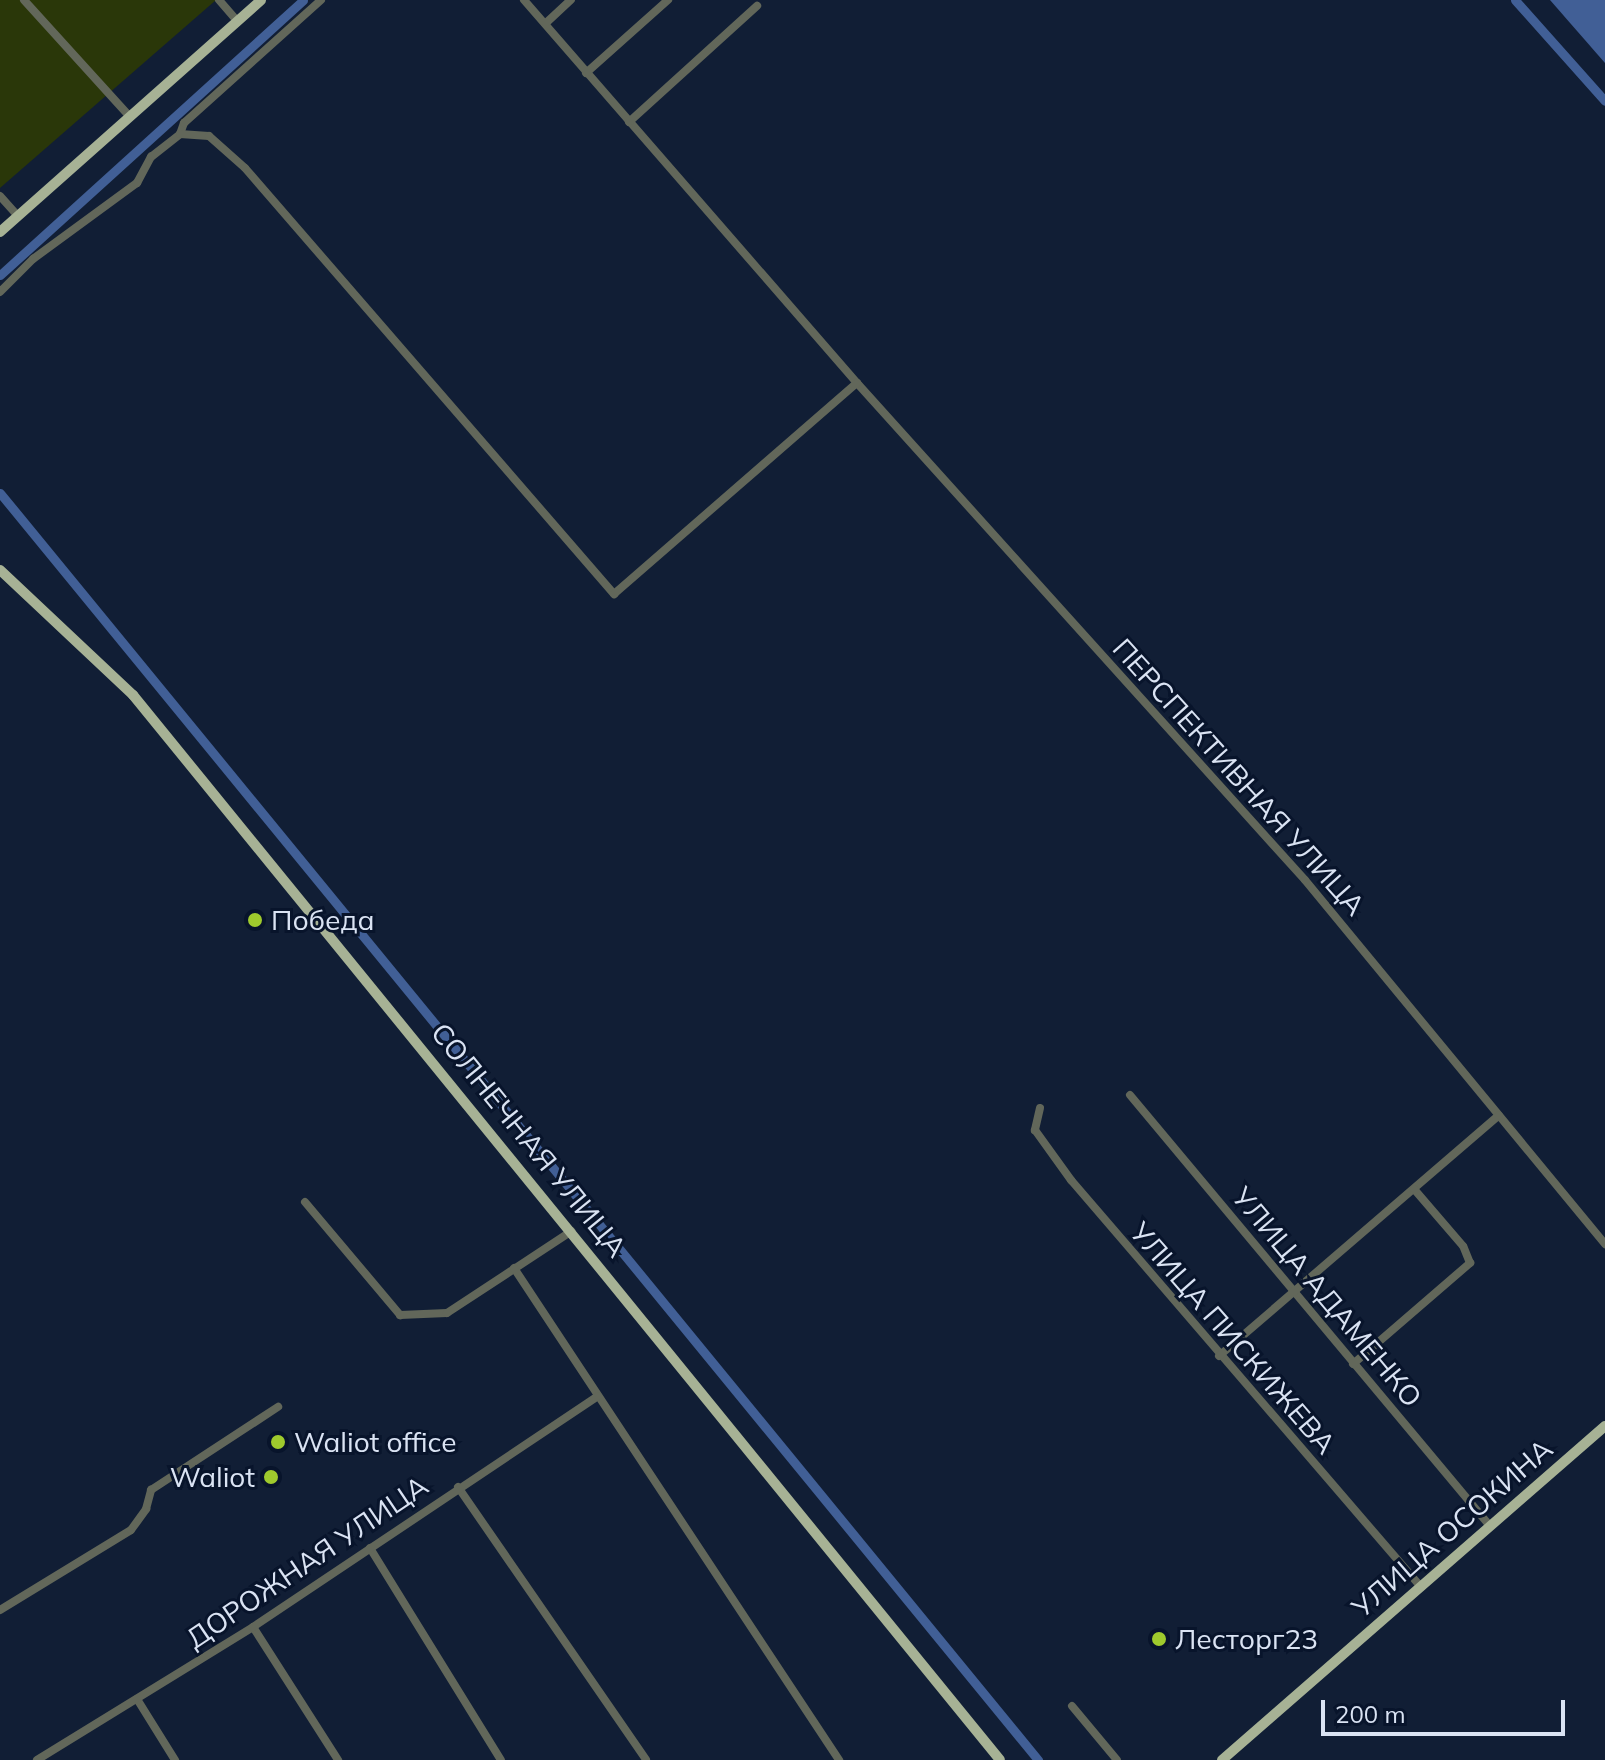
<!DOCTYPE html>
<meta charset="utf-8">
<style>
body{margin:0}
#map{position:relative;width:1605px;height:1760px;overflow:hidden;background:#111e35;font-family:Mulish,sans-serif}
div>[style]{position:absolute}
.green>*{inset:0;background:#2a3709}
.water>*{inset:0;background:#415f96}
.canal>*{height:9px;margin:-4.5px;padding:0 4.5px;transform-origin:4.5px;border-radius:4.5px;background:#415f96}
.minor>*{height:8px;margin:-4px;padding:0 4px;transform-origin:4px;border-radius:4px;background:#62675a}
.major>*{height:10px;margin:-5px;padding:0 5px;transform-origin:5px;border-radius:5px;background:#a7b295}
.dots>*{width:22px;height:22px;translate:-50% -50%;box-sizing:border-box;border:4px solid #08142b;border-radius:50%}
span{translate:-50% -50%;white-space:nowrap;text-align:center;line-height:1.15;-webkit-text-stroke:6px #08142b;paint-order:stroke}
.street-label{font-size:28px;color:#dae3f3}
.poi-label{font-size:28px;color:#dae3f3}
.left{translate:0 -50%;text-align:left}
.right{translate:-100% -50%;text-align:right}
.scale{position:absolute;left:1321px;top:1700px;width:244px;height:36px;box-sizing:border-box;border:4px solid #dae3f3;border-top:0;padding-left:10px;font-size:24px;line-height:28px;white-space:nowrap;color:#dae3f3;-webkit-text-stroke:6px #08142b;paint-order:stroke}
</style>
<div id="map">
<div class="green">
<i style="clip-path:polygon(0 0,216px 0,0 188px)"></i>
</div>
<div class="water">
<i style="clip-path:polygon(1550px 0,1605px 0,1605px 63px)"></i>
</div>
<div class="canal">
<i style="left:1515px;top:0;width:135px;rotate:48.3deg"></i>
<i style="left:0;top:275px;width:409px;rotate:-42.2deg"></i>
<i style="left:0;top:493px;width:1638px;rotate:50.67deg"></i>
</div>
<div class="minor">
<i style="left:24px;top:0;width:158px;rotate:47.8deg"></i>
<i style="left:219px;top:0;width:28px;rotate:49deg"></i>
<i style="left:524px;top:0;width:508px;rotate:48.99deg"></i>
<i style="left:857px;top:383px;width:669px;rotate:47.97deg"></i>
<i style="left:1305px;top:880px;width:472px;rotate:50.5deg"></i>
<i style="left:546px;top:23px;width:34px;rotate:-43deg"></i>
<i style="left:586px;top:73px;width:110px;rotate:-41.7deg"></i>
<i style="left:629px;top:122px;width:173px;rotate:-42.2deg"></i>
<i style="left:180px;top:134px;width:12px;rotate:-70deg"></i>
<i style="left:184px;top:123px;width:184px;rotate:-41.9deg"></i>
<i style="left:0;top:196px;width:27px;rotate:48deg"></i>
<i style="left:0;top:292px;width:47px;rotate:-45deg"></i>
<i style="left:33px;top:259px;width:129px;rotate:-36.2deg"></i>
<i style="left:137px;top:183px;width:30px;rotate:-62deg"></i>
<i style="left:151px;top:157px;width:37px;rotate:-38deg"></i>
<i style="left:180px;top:134px;width:29px;rotate:4deg"></i>
<i style="left:209px;top:136px;width:48px;rotate:41.6deg"></i>
<i style="left:245px;top:168px;width:564px;rotate:49.1deg"></i>
<i style="left:614px;top:594px;width:322px;rotate:-41deg"></i>
<i style="left:1130px;top:1095px;width:562px;rotate:50.13deg"></i>
<i style="left:1040px;top:1108px;width:23px;rotate:103deg"></i>
<i style="left:1035px;top:1130px;width:62px;rotate:54.2deg"></i>
<i style="left:1071px;top:1180px;width:537px;rotate:49.31deg"></i>
<i style="left:305px;top:1202px;width:148px;rotate:49.9deg"></i>
<i style="left:400px;top:1315px;width:47px;rotate:-2.4deg"></i>
<i style="left:447px;top:1313px;width:149px;rotate:-33.3deg"></i>
<i style="left:514px;top:1268px;width:590px;rotate:56.55deg"></i>
<i style="left:1219px;top:1356px;width:369px;rotate:-40.7deg"></i>
<i style="left:1353px;top:1364px;width:155px;rotate:-40.8deg"></i>
<i style="left:1470px;top:1263px;width:18px;rotate:-112deg"></i>
<i style="left:1463px;top:1246px;width:75px;rotate:-130.7deg"></i>
<i style="left:458px;top:1487px;width:331px;rotate:55.4deg"></i>
<i style="left:370px;top:1548px;width:249px;rotate:58.3deg"></i>
<i style="left:0;top:1610px;width:153px;rotate:-31.4deg"></i>
<i style="left:131px;top:1530px;width:26px;rotate:-54deg"></i>
<i style="left:146px;top:1509px;width:20px;rotate:-75deg"></i>
<i style="left:151px;top:1490px;width:152px;rotate:-33.2deg"></i>
<i style="left:253px;top:1627px;width:158px;rotate:57.4deg"></i>
<i style="left:137px;top:1699px;width:72px;rotate:58.1deg"></i>
<i style="left:1072px;top:1706px;width:70px;rotate:50.2deg"></i>
<i style="left:37px;top:1760px;width:254px;rotate:-31.6deg"></i>
<i style="left:253px;top:1627px;width:415px;rotate:-33.8deg"></i>
</div>
<div class="major">
<i style="left:0;top:232px;width:349px;rotate:-41.6deg"></i>
<i style="left:0;top:570px;width:183px;rotate:43.2deg"></i>
<i style="left:133px;top:695px;width:1373px;rotate:50.85deg"></i>
<i style="left:1222px;top:1760px;width:508px;rotate:-41.09deg"></i>
</div>
<div class="dots">
<i style="left:255px;top:920px;background:#9fca2d"></i>
<i style="left:278px;top:1442px;background:#9fca2d"></i>
<i style="left:271px;top:1477px;background:#9fca2d"></i>
<i style="left:1159px;top:1639px;background:#9fca2d"></i>
</div>
<div class="street-label">
<span style="left:1239px;top:777px;rotate:48deg">ПЕРСПЕКТИВНАЯ УЛИЦА</span>
<span style="left:529px;top:1140px;rotate:51deg">СОЛНЕЧНАЯ УЛИЦА</span>
<span style="left:1327px;top:1297px;rotate:50deg">УЛИЦА АДАМЕНКО</span>
<span style="left:1233px;top:1338px;rotate:49deg">УЛИЦА ПИСКИЖЕВА</span>
<span style="left:1452px;top:1528px;rotate:-41deg">УЛИЦА ОСОКИНА</span>
<span style="left:307px;top:1562px;rotate:-34deg">ДОРОЖНАЯ УЛИЦА</span>
</div>
<div class="poi-label">
<span class="left" style="left:271px;top:920px">Победа</span>
<span class="left" style="left:294px;top:1442px">Waliot office</span>
<span class="right" style="left:255px;top:1477px">Waliot</span>
<span class="left" style="left:1175px;top:1639px">Лесторг23</span>
</div>
<div class="scale">200 m</div>
</div>
